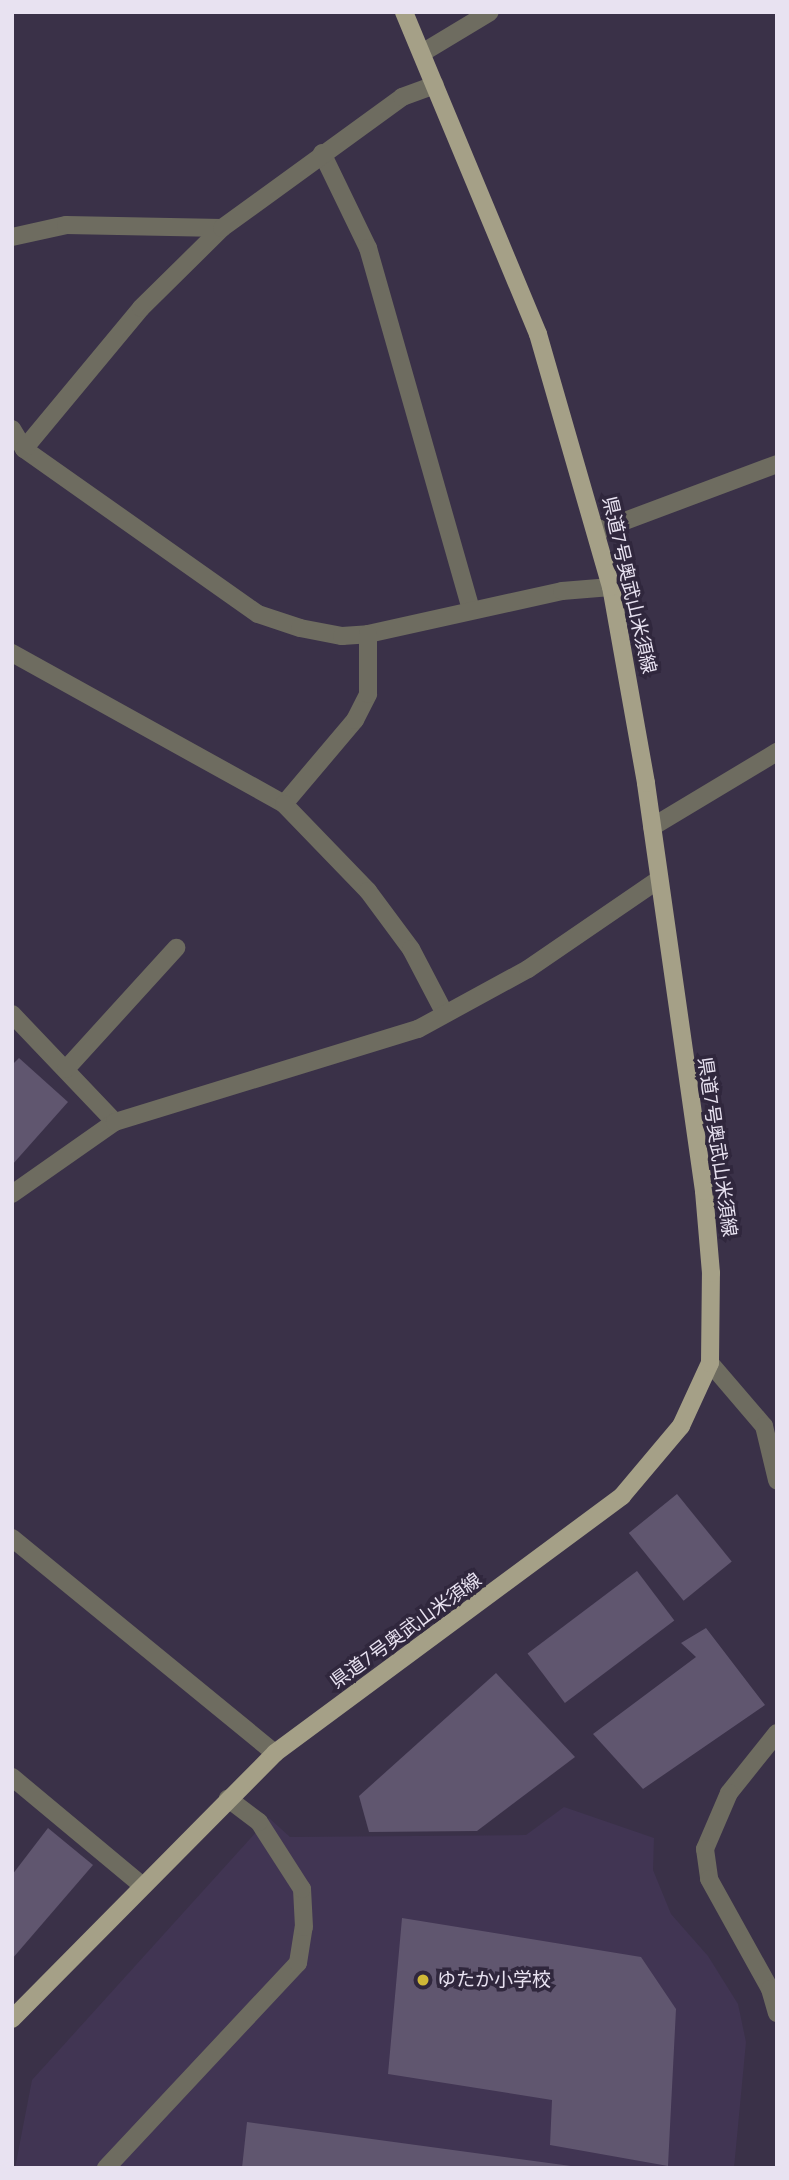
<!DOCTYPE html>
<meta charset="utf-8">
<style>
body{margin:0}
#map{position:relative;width:789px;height:2180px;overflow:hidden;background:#3a3148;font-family:"PT Sans","Noto Sans JP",sans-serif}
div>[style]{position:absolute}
.built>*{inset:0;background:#413553}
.building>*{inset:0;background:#60566f;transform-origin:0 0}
.minor>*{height:18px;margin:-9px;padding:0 9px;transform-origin:9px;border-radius:9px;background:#6e6c60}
.major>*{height:18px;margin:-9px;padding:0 9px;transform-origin:9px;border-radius:9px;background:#a5a087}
.dots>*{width:19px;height:19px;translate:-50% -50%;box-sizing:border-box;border:4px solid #30273d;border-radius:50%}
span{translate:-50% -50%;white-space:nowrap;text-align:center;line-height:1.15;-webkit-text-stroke:7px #30273d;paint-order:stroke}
.street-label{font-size:19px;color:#e8e2f1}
.poi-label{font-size:19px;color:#e8e2f1}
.left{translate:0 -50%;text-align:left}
.frame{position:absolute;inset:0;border:14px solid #e8e2f1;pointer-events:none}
</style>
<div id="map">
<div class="built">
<i style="clip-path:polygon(564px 1807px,654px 1838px,653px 1870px,671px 1914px,708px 1956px,738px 2004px,746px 2042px,734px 2168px,15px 2168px,32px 2080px,269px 1818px,290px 1837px,526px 1835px)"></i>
</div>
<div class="building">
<i style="clip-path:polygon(19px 1058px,68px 1102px,12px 1165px,12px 1065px)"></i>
<i style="left:677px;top:1494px;width:87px;height:62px;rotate:51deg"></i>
<i style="left:637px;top:1571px;width:62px;height:137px;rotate:53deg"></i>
<i style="clip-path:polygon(706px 1628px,765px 1705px,643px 1789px,593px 1734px,696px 1657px,681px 1643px)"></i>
<i style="clip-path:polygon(496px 1673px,575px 1757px,477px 1831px,369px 1832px,359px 1796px)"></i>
<i style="clip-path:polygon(48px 1828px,93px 1865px,12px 1959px,12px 1875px)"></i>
<i style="clip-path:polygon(402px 1918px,641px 1957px,676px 2009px,668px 2166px,550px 2145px,552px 2100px,388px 2074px)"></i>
<i style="clip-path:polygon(247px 2122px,571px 2166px,571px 2168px,242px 2168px)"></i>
</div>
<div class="minor">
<i style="left:422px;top:53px;width:79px;rotate:-31.1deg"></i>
<i style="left:322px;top:153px;width:106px;rotate:64.2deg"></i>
<i style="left:368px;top:248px;width:375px;rotate:74.1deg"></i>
<i style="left:12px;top:237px;width:55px;rotate:-12.5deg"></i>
<i style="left:66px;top:225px;width:156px;rotate:1.1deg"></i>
<i style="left:12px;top:429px;width:23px;rotate:59deg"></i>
<i style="left:24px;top:449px;width:286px;rotate:35.2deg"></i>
<i style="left:258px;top:614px;width:44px;rotate:18.4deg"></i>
<i style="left:300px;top:628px;width:43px;rotate:10.8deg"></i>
<i style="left:342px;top:636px;width:26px;rotate:-4deg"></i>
<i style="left:368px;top:634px;width:199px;rotate:-12.5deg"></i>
<i style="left:562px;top:591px;width:49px;rotate:-4.7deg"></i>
<i style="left:24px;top:449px;width:183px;rotate:-50.3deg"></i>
<i style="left:141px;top:308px;width:114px;rotate:-44.6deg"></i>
<i style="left:222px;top:228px;width:223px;rotate:-36deg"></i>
<i style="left:402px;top:97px;width:35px;rotate:-20deg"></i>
<i style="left:598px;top:531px;width:191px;rotate:-20.5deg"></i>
<i style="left:12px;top:653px;width:311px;rotate:29deg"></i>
<i style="left:284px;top:804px;width:110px;rotate:-49.8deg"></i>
<i style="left:355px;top:720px;width:29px;rotate:-63deg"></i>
<i style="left:368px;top:694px;width:60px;rotate:-90deg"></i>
<i style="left:284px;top:804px;width:121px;rotate:46deg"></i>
<i style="left:368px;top:891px;width:72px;rotate:53.4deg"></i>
<i style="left:411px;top:949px;width:73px;rotate:62.4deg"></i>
<i style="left:652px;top:827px;width:146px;rotate:-31deg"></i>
<i style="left:12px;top:1014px;width:149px;rotate:46.4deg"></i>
<i style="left:66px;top:1069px;width:164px;rotate:-47.7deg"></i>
<i style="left:12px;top:1194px;width:126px;rotate:-35deg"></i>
<i style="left:115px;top:1122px;width:317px;rotate:-17.1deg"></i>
<i style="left:418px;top:1029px;width:125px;rotate:-28.6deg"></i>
<i style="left:528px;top:969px;width:158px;rotate:-34.4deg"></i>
<i style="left:710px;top:1363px;width:83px;rotate:49.4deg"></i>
<i style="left:764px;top:1426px;width:56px;rotate:76.5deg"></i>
<i style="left:12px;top:1538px;width:340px;rotate:39.3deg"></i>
<i style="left:777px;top:1733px;width:77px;rotate:128.7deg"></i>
<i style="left:729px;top:1793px;width:61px;rotate:113.2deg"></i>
<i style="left:705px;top:1849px;width:30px;rotate:82deg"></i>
<i style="left:709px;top:1879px;width:126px;rotate:61deg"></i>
<i style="left:770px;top:1989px;width:25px;rotate:74deg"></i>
<i style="left:12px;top:1777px;width:170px;rotate:39.8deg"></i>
<i style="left:106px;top:2168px;width:281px;rotate:-46.9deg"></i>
<i style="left:298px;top:1963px;width:36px;rotate:-81deg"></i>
<i style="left:304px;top:1927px;width:38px;rotate:-93deg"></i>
<i style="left:302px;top:1889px;width:80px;rotate:-122.7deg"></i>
<i style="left:259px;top:1822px;width:39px;rotate:-143deg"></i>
</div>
<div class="major">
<i style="left:12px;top:2019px;width:374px;rotate:-45.3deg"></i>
<i style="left:275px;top:1753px;width:432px;rotate:-36.5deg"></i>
<i style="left:622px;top:1496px;width:92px;rotate:-49.9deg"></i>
<i style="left:681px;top:1426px;width:69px;rotate:-65.3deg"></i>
<i style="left:710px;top:1363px;width:90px;rotate:-89.4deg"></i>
<i style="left:711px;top:1273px;width:82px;rotate:-94.9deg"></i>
<i style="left:704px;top:1191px;width:412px;rotate:-98.1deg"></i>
<i style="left:646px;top:783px;width:199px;rotate:-100.1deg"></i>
<i style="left:611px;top:587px;width:263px;rotate:-106.1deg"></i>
<i style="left:538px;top:334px;width:349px;rotate:-112.6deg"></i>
</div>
<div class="dots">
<i style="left:423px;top:1980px;background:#d0b837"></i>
</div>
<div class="street-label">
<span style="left:629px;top:585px;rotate:77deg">県道7号奥武山米須線</span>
<span style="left:717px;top:1147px;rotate:82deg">県道7号奥武山米須線</span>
<span style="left:406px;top:1631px;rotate:-36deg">県道7号奥武山米須線</span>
</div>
<div class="poi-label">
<span class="left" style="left:437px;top:1980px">ゆたか小学校</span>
</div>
<div class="frame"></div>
</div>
